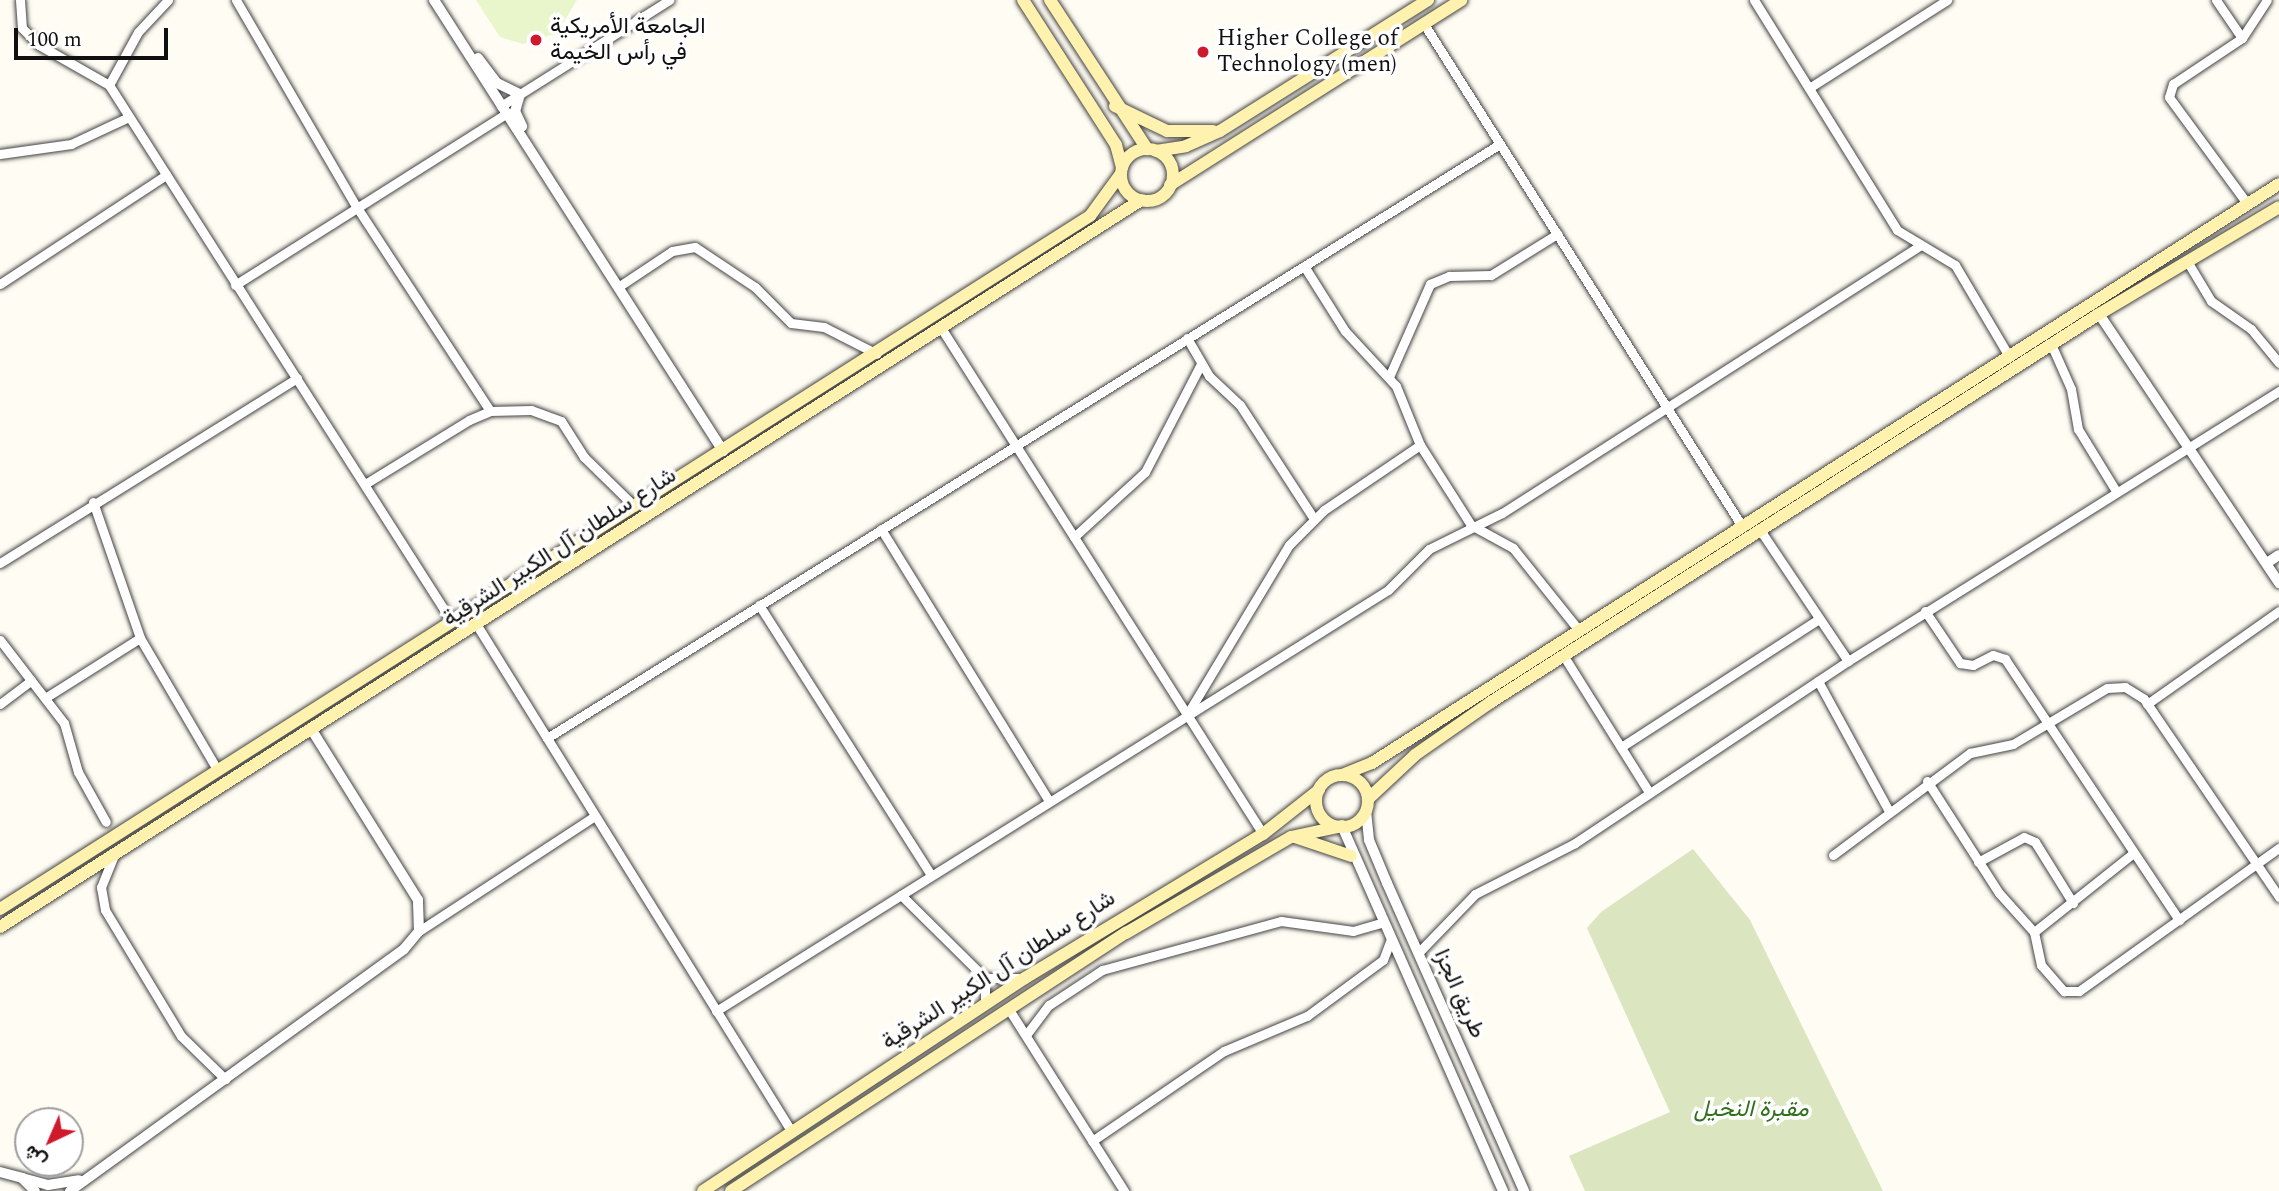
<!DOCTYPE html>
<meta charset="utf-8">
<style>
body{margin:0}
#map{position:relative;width:2279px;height:1191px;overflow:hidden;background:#fffcf3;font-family:Spectral,Vazirmatn,serif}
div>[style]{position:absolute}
.cemetery>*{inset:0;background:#dbe5c0}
.pitch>*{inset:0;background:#e9f5cb}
.roads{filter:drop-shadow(0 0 2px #434343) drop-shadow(0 0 2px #434343)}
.minor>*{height:9px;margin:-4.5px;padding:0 4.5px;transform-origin:4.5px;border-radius:4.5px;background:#fff}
.tertiary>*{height:10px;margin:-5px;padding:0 5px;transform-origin:5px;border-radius:5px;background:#fff}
.secondary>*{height:12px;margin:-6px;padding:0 6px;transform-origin:6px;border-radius:6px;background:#fff1ae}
.secondary>.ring{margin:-6px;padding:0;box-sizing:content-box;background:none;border:12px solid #fff1ae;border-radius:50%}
.dots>*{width:19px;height:19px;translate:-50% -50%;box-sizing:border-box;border:4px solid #fff;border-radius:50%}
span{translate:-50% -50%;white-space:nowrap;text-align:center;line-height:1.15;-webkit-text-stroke:7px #fff;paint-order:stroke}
.poi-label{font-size:23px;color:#101010}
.left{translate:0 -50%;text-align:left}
.street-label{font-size:23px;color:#101010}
.park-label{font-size:23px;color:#307019;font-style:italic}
.north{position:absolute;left:14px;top:1107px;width:70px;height:70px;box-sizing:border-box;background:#fff;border:2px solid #9f9f9f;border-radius:50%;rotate:224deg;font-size:19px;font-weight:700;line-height:28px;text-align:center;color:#101010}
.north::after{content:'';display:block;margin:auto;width:24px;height:32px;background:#cf192d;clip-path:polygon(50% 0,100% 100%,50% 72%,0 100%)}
.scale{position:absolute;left:14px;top:28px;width:154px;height:32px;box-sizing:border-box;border:4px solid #101010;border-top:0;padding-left:9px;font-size:21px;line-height:24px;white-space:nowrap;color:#101010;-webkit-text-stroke:5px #fff;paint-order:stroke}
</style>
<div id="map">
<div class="cemetery">
<i style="clip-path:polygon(1693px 849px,1750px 920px,1883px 1191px,1585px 1191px,1569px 1156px,1670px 1112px,1587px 928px,1601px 912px)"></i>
</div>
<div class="pitch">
<i style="clip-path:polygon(476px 0,577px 0,557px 33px,523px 44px,500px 37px)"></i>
</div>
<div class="roads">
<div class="minor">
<i style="left:20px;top:0;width:28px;rotate:86deg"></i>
<i style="left:22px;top:28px;width:24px;rotate:45deg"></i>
<i style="left:39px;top:45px;width:81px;rotate:29.7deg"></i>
<i style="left:109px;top:85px;width:637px;rotate:57.43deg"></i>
<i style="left:236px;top:0;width:238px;rotate:59.8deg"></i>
<i style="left:356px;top:206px;width:245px;rotate:56.8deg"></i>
<i style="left:1754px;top:0;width:271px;rotate:58.1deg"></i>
<i style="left:1897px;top:230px;width:68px;rotate:31.1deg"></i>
<i style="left:1955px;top:265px;width:102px;rotate:59.4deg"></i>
<i style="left:2216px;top:0;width:46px;rotate:55.6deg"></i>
<i style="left:1424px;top:24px;width:591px;rotate:57.66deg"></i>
<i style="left:109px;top:85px;width:60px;rotate:-61.3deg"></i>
<i style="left:138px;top:32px;width:44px;rotate:-46.8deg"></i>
<i style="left:1809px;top:88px;width:164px;rotate:-32.5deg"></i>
<i style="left:501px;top:106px;width:199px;rotate:-32.2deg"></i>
<i style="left:0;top:154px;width:72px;rotate:-8deg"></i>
<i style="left:71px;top:144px;width:64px;rotate:-25deg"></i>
<i style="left:2246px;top:202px;width:130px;rotate:-126.3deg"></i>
<i style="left:2169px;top:97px;width:14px;rotate:-73deg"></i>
<i style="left:2173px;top:84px;width:83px;rotate:-33.7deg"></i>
<i style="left:2242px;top:38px;width:45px;rotate:-56.7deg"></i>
<i style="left:2187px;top:261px;width:47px;rotate:59deg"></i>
<i style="left:2211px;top:301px;width:49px;rotate:35deg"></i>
<i style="left:2251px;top:329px;width:44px;rotate:50.5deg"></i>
<i style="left:1304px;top:266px;width:77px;rotate:57.8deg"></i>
<i style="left:1345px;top:331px;width:75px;rotate:47.2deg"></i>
<i style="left:1396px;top:386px;width:64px;rotate:67.9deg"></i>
<i style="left:1420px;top:445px;width:95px;rotate:57.5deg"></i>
<i style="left:1471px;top:525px;width:48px;rotate:28.7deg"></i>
<i style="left:1513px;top:548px;width:102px;rotate:51.3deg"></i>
<i style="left:0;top:284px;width:199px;rotate:-33.3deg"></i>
<i style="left:235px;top:285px;width:320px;rotate:-32.3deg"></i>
<i style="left:618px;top:287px;width:65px;rotate:-33.7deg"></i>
<i style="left:672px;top:251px;width:23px;rotate:-10deg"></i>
<i style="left:695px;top:247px;width:72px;rotate:33.7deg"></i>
<i style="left:755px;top:287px;width:51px;rotate:45deg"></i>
<i style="left:791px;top:323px;width:33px;rotate:7deg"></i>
<i style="left:824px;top:327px;width:59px;rotate:27deg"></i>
<i style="left:943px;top:331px;width:596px;rotate:57.54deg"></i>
<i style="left:1187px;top:338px;width:44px;rotate:59.9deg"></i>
<i style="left:1209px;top:376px;width:42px;rotate:43.1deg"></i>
<i style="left:1240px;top:405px;width:136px;rotate:57deg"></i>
<i style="left:2051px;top:344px;width:49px;rotate:66deg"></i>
<i style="left:2071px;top:389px;width:41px;rotate:80.1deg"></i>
<i style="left:2078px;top:429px;width:73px;rotate:58.5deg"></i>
<i style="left:1389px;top:377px;width:102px;rotate:-66.2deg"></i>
<i style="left:1430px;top:284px;width:21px;rotate:-23deg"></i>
<i style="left:1449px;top:276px;width:42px;rotate:-1.4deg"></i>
<i style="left:1491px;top:275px;width:78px;rotate:-31.8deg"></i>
<i style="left:365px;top:484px;width:122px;rotate:-31.6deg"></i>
<i style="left:469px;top:420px;width:23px;rotate:-23deg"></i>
<i style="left:490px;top:411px;width:41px;rotate:-1.4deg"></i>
<i style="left:531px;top:410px;width:32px;rotate:20deg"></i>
<i style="left:561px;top:421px;width:43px;rotate:57.4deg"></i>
<i style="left:584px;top:457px;width:71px;rotate:44.4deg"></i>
<i style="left:93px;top:502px;width:144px;rotate:70.9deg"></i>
<i style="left:140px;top:638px;width:154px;rotate:59.6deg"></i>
<i style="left:881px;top:529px;width:320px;rotate:58.3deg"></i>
<i style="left:1760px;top:530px;width:158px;rotate:56.1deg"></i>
<i style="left:1074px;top:537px;width:96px;rotate:-42.5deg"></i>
<i style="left:1145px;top:472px;width:122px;rotate:-62.6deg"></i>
<i style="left:0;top:563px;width:350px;rotate:-31.9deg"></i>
<i style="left:759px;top:605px;width:320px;rotate:57.5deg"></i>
<i style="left:1925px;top:611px;width:63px;rotate:56.1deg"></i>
<i style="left:1960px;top:663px;width:13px;rotate:9deg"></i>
<i style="left:1973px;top:665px;width:22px;rotate:-27deg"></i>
<i style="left:1993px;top:655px;width:13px;rotate:18deg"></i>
<i style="left:2005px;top:659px;width:314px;rotate:56.3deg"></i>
<i style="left:478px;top:627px;width:591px;rotate:58.14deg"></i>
<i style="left:0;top:640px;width:105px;rotate:52.4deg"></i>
<i style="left:64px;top:723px;width:51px;rotate:74.1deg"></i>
<i style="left:78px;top:772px;width:57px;rotate:60.8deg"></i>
<i style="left:1563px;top:655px;width:162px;rotate:57.9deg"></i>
<i style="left:1818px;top:681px;width:148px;rotate:61.4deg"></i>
<i style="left:45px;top:698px;width:112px;rotate:-32.3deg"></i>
<i style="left:0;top:704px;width:39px;rotate:-37deg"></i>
<i style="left:2147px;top:704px;width:161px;rotate:-35.2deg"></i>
<i style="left:1188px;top:713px;width:196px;rotate:-59deg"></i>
<i style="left:1289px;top:545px;width:49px;rotate:-45deg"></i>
<i style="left:1324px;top:510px;width:116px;rotate:-34.1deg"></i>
<i style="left:547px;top:738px;width:1123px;rotate:-31.94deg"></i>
<i style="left:1621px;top:747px;width:236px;rotate:-32.9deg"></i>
<i style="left:1927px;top:781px;width:133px;rotate:57.3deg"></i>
<i style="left:1999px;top:893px;width:52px;rotate:48.1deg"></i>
<i style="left:2034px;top:932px;width:34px;rotate:78deg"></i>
<i style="left:2041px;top:965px;width:35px;rotate:49deg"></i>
<i style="left:2064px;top:991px;width:15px"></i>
<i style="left:2079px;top:991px;width:246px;rotate:-35.6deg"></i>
<i style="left:114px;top:855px;width:35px;rotate:112deg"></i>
<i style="left:101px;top:887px;width:23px;rotate:80deg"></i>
<i style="left:105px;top:910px;width:147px;rotate:58.9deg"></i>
<i style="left:181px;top:1036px;width:62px;rotate:44.3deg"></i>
<i style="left:1833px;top:855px;width:171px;rotate:-36.7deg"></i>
<i style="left:1970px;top:753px;width:44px;rotate:-11.8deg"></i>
<i style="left:2013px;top:744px;width:109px;rotate:-30.8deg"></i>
<i style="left:2107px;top:688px;width:18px;rotate:-3deg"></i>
<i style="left:2125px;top:687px;width:22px;rotate:32deg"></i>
<i style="left:2144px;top:699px;width:240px;rotate:55.7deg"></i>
<i style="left:1978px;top:862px;width:52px;rotate:-28.5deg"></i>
<i style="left:2024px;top:837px;width:12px;rotate:24deg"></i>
<i style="left:2035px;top:842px;width:72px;rotate:58.1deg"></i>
<i style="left:901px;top:895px;width:118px;rotate:44.7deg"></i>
<i style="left:985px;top:978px;width:38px"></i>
<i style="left:419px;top:931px;width:210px;rotate:-33.2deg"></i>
<i style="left:2034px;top:932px;width:125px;rotate:-38.5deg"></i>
<i style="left:1418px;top:953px;width:82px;rotate:-46deg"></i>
<i style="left:1475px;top:894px;width:112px;rotate:-27deg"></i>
<i style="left:1575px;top:843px;width:328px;rotate:-33.7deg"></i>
<i style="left:1848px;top:661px;width:509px;rotate:-32.07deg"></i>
<i style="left:985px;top:1004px;width:26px;rotate:-90deg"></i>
<i style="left:1008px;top:1008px;width:217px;rotate:57.6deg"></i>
<i style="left:716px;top:1011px;width:793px;rotate:-32.07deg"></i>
<i style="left:1388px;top:590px;width:58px;rotate:-45deg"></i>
<i style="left:1429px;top:549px;width:81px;rotate:-26.3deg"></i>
<i style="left:1502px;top:513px;width:497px;rotate:-32.6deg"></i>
<i style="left:1026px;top:1035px;width:38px;rotate:-53deg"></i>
<i style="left:1049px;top:1005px;width:64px;rotate:-33.4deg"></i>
<i style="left:1102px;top:970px;width:186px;rotate:-15.3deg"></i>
<i style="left:1281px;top:921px;width:73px;rotate:7.9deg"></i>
<i style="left:1353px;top:931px;width:32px;rotate:-16deg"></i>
<i style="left:1092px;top:1141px;width:160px;rotate:-34.3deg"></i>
<i style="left:1224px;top:1051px;width:90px;rotate:-22.9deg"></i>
<i style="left:1307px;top:1016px;width:94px;rotate:-36.4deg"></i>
<i style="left:1383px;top:960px;width:22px;rotate:-69deg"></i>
</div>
<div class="tertiary">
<i style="left:434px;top:0;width:536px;rotate:57.35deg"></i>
<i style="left:478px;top:58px;width:31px;rotate:53deg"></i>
<i style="left:497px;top:83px;width:25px;rotate:26deg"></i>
<i style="left:520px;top:94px;width:18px;rotate:106deg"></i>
<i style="left:515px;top:111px;width:17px;rotate:65deg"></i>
<i style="left:2099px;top:314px;width:324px;rotate:56.2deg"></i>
<i style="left:2267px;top:563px;width:14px;rotate:-34deg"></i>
<i style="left:1366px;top:811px;width:29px;rotate:84deg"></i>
<i style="left:1369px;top:840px;width:47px;rotate:67.3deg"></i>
<i style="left:1387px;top:883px;width:337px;rotate:66deg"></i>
<i style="left:1342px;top:826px;width:399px;rotate:66.2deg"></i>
<i style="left:0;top:1172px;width:23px;rotate:15deg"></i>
<i style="left:22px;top:1178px;width:18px;rotate:45deg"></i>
<i style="left:22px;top:1178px;width:27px;rotate:15deg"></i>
<i style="left:48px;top:1185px;width:31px;rotate:-9deg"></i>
<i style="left:70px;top:1191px;width:412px;rotate:-35.9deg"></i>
<i style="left:404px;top:949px;width:23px;rotate:-50deg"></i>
<i style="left:419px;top:931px;width:31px;rotate:-92deg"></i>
<i style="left:418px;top:900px;width:202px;rotate:-122deg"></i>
</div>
<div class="secondary">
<i style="left:1023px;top:0;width:172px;rotate:57.3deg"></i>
<i style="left:1116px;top:145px;width:23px;rotate:75deg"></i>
<i style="left:1050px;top:0;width:178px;rotate:56.9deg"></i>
<i style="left:1115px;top:106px;width:58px;rotate:25.7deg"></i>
<i style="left:1167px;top:131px;width:46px"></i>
<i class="ring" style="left:1121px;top:149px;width:40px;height:40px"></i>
<i style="left:1156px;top:151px;width:30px;rotate:-9deg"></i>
<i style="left:1186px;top:146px;width:37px;rotate:-24deg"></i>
<i style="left:1220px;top:131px;width:246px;rotate:-32.2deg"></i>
<i style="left:1170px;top:185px;width:345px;rotate:-32.4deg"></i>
<i style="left:1342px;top:775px;width:32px;rotate:-22deg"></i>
<i style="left:1372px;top:763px;width:1076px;rotate:-32.55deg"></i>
<i class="ring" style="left:1316px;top:775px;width:40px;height:40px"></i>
<i style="left:1368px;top:799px;width:64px;rotate:-43.1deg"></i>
<i style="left:1415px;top:755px;width:93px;rotate:-34.9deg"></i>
<i style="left:1491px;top:702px;width:721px;rotate:-32.54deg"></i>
<i style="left:2099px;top:314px;width:209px;rotate:-30.7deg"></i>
<i style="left:1295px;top:837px;width:59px;rotate:18.7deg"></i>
<i style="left:0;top:909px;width:1292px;rotate:-32.45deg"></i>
<i style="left:1090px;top:216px;width:51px;rotate:-53.8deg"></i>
<i style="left:0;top:927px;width:1353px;rotate:-32.5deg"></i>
<i style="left:703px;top:1191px;width:386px;rotate:-33.5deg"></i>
<i style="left:1025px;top:978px;width:278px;rotate:-31.2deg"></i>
<i style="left:1263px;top:834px;width:71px;rotate:-38.2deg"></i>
<i style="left:731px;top:1191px;width:472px;rotate:-33.2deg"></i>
<i style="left:1126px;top:933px;width:191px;rotate:-30.2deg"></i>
<i style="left:1291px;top:837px;width:52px;rotate:-12.2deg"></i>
</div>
</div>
<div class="dots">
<i style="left:536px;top:40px;background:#cf192d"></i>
<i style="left:1203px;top:52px;background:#cf192d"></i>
</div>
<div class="poi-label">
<span class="left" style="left:550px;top:40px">الجامعة الأمريكية<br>في رأس الخيمة</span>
<span class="left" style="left:1217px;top:52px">Higher College of<br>Technology (men)</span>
</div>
<div class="street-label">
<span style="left:560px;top:548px;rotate:-33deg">شارع سلطان آل الكبير الشرقية</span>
<span style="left:999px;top:971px;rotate:-33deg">شارع سلطان آل الكبير الشرقية</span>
<span style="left:1459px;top:994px;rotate:66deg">طريق الجزا</span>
</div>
<div class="park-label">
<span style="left:1751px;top:1110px">مقبرة النخيل</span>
</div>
<div class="north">ش</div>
<div class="scale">100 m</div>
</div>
